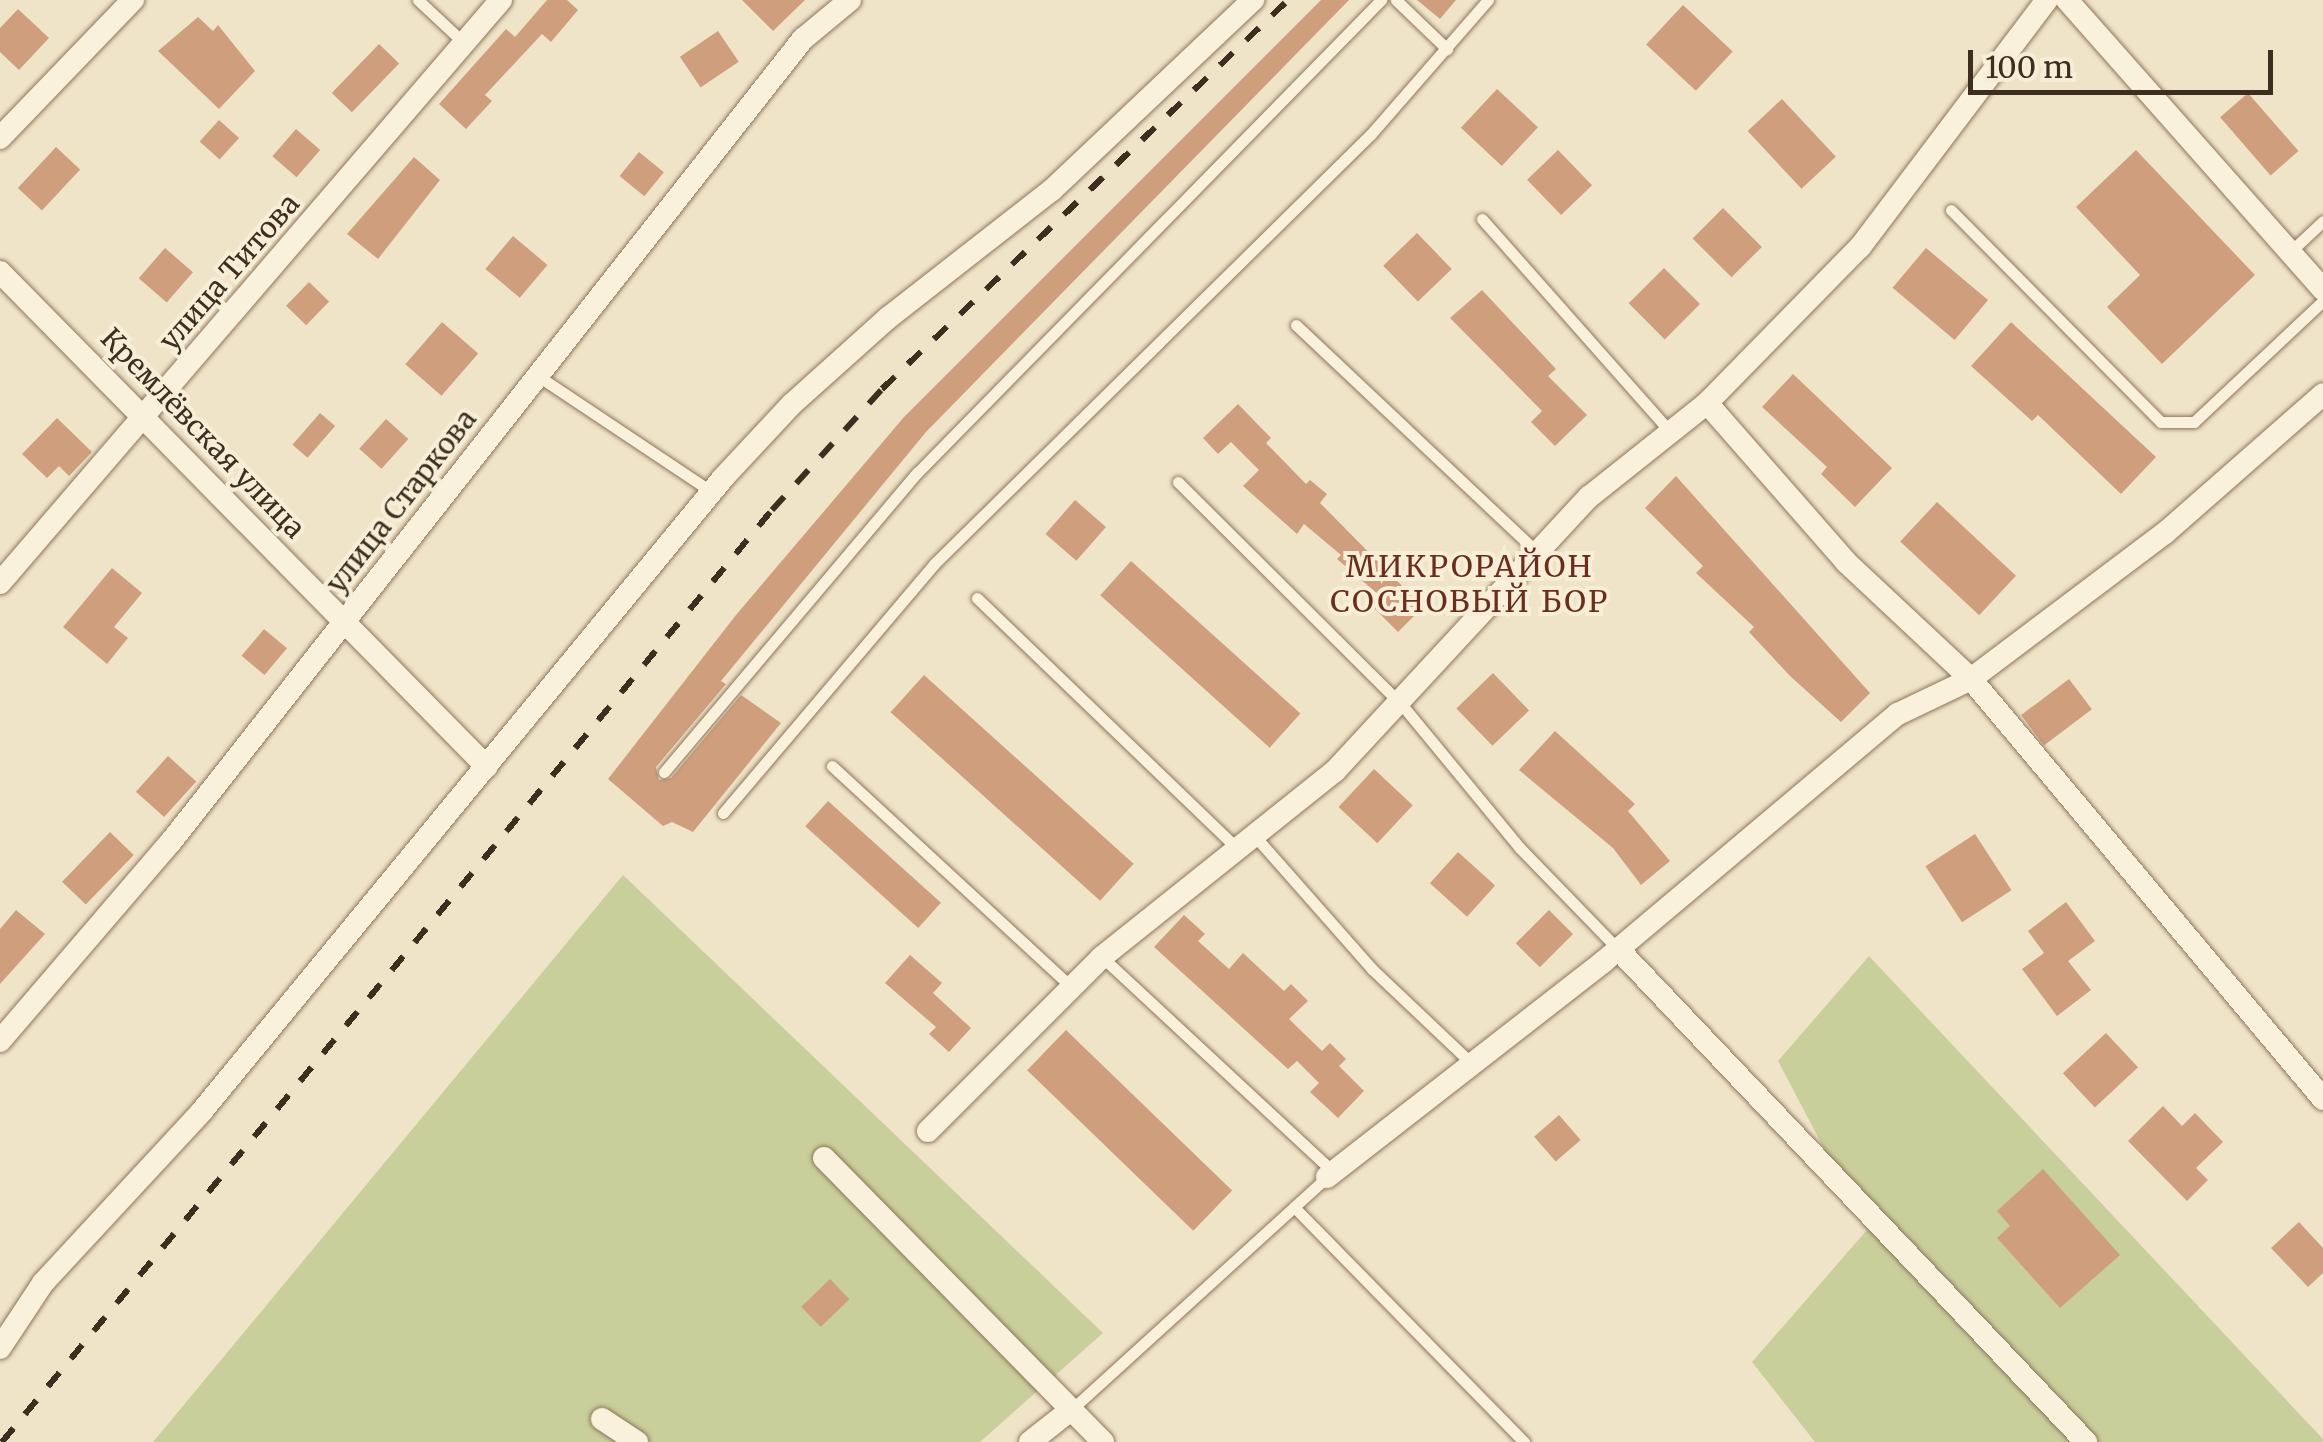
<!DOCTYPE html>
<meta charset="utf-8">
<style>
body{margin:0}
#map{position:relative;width:2323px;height:1442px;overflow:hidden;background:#f0e4c8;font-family:Merriweather,serif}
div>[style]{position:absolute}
.green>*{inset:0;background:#c9cf9b}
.building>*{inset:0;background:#cf9f7d;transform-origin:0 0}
.roads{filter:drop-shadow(0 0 2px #8d765c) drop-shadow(0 0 2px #8d765c)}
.service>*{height:11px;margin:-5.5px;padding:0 5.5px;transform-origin:5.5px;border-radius:5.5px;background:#faf1dc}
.minor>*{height:22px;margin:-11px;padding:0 11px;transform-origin:11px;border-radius:11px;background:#faf1dc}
.rail>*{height:6px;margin-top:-3px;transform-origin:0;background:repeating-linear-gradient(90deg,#3d2e20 0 18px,transparent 0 36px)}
span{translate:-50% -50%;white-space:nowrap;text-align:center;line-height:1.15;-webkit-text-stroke:8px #f7eed8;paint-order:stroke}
.street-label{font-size:28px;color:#3d2e20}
.neighbourhood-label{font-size:30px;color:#6b2e1e;letter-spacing:2.5px}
.scale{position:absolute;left:1968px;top:50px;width:305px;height:45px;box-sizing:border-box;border:5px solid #3d2e20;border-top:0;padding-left:12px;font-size:30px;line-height:35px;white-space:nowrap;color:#3d2e20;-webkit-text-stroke:8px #f7eed8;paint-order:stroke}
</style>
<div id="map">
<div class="green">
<i style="clip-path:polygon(623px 875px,1103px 1333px,980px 1442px,153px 1442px)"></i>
<i style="clip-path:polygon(1869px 956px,2323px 1439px,2323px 1442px,1815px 1442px,1752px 1362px,1867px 1230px,1778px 1061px)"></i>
</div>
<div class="building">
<i style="clip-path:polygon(547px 0,567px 0,578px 10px,551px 42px,542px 34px,485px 95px,492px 101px,466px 129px,439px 104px,506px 29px,515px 37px)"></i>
<i style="clip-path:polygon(742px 0,805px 0,773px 31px)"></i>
<i style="clip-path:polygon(1321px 0,1349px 0,926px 432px,721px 681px,726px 684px,656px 767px,659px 780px,671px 778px,741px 695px,781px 723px,693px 832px,672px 822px,663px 826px,608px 779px,736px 615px,904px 417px)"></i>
<i style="clip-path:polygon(1417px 0,1456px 0,1440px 19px)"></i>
<i style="left:1683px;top:5px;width:68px;height:54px;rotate:43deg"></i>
<i style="clip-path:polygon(18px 9px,49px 38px,19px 70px,0 52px,0 28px)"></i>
<i style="clip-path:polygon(198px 17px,213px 31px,218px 25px,255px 71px,219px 109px,158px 51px)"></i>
<i style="left:718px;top:31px;width:37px;height:46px;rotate:56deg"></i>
<i style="left:379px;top:44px;width:28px;height:68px;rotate:44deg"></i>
<i style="left:1497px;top:89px;width:56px;height:53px;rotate:43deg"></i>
<i style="left:2248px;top:93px;width:77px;height:37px;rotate:49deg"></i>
<i style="left:1782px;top:99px;width:79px;height:47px;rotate:47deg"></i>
<i style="left:219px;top:120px;width:27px;height:29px;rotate:42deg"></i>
<i style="left:296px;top:129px;width:32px;height:36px;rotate:41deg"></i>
<i style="left:56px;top:147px;width:33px;height:56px;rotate:43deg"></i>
<i style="left:1558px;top:150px;width:49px;height:43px;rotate:46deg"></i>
<i style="clip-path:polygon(2136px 150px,2255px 275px,2162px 364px,2107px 307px,2140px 275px,2076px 207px)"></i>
<i style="left:639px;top:152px;width:32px;height:31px;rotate:39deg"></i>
<i style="clip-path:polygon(414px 157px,440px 180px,378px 259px,347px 234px)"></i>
<i style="left:1723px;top:208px;width:55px;height:43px;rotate:45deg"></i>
<i style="left:1417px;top:233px;width:50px;height:47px;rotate:46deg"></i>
<i style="left:513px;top:236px;width:45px;height:43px;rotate:40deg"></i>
<i style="left:165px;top:248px;width:37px;height:40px;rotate:41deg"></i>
<i style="left:1926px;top:248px;width:81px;height:52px;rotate:40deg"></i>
<i style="left:1664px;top:268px;width:51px;height:50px;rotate:45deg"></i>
<i style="left:309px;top:282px;width:28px;height:33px;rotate:44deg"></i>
<i style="clip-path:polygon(1482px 290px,1556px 369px,1548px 376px,1587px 415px,1555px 446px,1531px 422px,1542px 411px,1450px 318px)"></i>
<i style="left:442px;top:322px;width:48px;height:56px;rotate:41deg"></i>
<i style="clip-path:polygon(2011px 322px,2156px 457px,2121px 494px,2038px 415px,2032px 421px,1971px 366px)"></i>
<i style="clip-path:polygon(1793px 374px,1892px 468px,1855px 507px,1821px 474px,1827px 467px,1762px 407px)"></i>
<i style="clip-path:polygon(1238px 404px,1271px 438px,1266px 443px,1306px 484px,1310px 480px,1327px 494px,1320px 503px,1423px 607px,1398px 632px,1371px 605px,1380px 596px,1337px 559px,1341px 555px,1304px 524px,1297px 534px,1243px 486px,1259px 470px,1231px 442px,1218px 454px,1203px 438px)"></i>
<i style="left:320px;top:413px;width:20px;height:42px;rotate:41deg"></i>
<i style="clip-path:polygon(57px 418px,92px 452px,69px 476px,59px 466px,47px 478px,22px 454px)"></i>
<i style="left:386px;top:419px;width:30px;height:40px;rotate:42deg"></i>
<i style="clip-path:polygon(1676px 476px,1870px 693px,1841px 722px,1790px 676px,1749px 632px,1754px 627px,1696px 573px,1703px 566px,1645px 508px)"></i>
<i style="left:1075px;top:500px;width:41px;height:45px;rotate:41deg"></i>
<i style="left:1937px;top:502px;width:108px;height:54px;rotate:43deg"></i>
<i style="left:1131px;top:561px;width:228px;height:46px;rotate:42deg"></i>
<i style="clip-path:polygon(112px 568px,142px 593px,114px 627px,128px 638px,107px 664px,63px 627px)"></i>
<i style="left:264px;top:629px;width:30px;height:35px;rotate:40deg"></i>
<i style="left:1493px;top:673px;width:52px;height:51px;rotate:46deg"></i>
<i style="left:924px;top:675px;width:282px;height:50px;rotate:42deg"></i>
<i style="left:2069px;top:679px;width:38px;height:60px;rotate:53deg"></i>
<i style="clip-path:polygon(1555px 731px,1635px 804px,1628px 811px,1670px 861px,1641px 885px,1613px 848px,1519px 770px)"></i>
<i style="left:168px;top:756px;width:38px;height:48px;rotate:42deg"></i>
<i style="left:1374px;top:769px;width:53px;height:52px;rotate:43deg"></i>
<i style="left:828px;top:801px;width:152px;height:34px;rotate:42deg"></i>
<i style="left:110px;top:832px;width:33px;height:69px;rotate:44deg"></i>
<i style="left:1975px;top:834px;width:67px;height:59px;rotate:57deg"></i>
<i style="left:1458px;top:852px;width:50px;height:42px;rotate:42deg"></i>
<i style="clip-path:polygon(2066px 902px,2095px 941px,2068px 961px,2091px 990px,2057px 1016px,2022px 969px,2044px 953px,2028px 931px)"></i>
<i style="clip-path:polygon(16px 910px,45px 934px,0 984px,0 929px)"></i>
<i style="left:1549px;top:910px;width:34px;height:47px;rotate:45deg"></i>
<i style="clip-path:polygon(1184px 915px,1205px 934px,1198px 941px,1229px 969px,1243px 953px,1284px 991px,1291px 984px,1308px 1001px,1289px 1019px,1322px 1051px,1330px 1043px,1346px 1059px,1339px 1066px,1364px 1091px,1338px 1118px,1310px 1092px,1319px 1083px,1297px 1061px,1288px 1069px,1154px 947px)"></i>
<i style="clip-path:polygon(910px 955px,942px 983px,933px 993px,971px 1028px,949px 1052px,929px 1034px,936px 1027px,885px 983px)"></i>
<i style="left:1066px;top:1030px;width:231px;height:56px;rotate:44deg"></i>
<i style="left:2106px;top:1033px;width:47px;height:59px;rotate:47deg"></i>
<i style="clip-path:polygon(2163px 1106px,2182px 1126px,2195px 1113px,2223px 1142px,2196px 1168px,2208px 1180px,2187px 1201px,2128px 1141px)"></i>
<i style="left:1559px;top:1115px;width:33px;height:33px;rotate:49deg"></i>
<i style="clip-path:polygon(2043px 1169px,2120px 1255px,2060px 1308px,1997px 1238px,2010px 1226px,1997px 1211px)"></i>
<i style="clip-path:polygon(2299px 1222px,2323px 1248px,2323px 1273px,2308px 1287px,2271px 1248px)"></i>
<i style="left:830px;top:1279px;width:28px;height:40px;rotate:46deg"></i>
</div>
<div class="roads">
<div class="service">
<i style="left:418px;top:0;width:63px;rotate:43.1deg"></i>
<i style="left:1396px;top:0;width:71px;rotate:43.9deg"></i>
<i style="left:1951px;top:210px;width:298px;rotate:45.3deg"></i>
<i style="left:2161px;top:422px;width:33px"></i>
<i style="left:2194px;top:422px;width:177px;rotate:-43.2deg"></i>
<i style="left:1482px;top:219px;width:281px;rotate:48.5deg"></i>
<i style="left:2290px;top:252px;width:45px;rotate:-43.2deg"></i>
<i style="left:1296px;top:325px;width:331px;rotate:43.3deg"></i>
<i style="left:538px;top:376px;width:209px;rotate:33.7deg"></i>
<i style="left:1178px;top:482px;width:316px;rotate:44.9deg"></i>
<i style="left:1402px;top:705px;width:185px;rotate:50.5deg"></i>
<i style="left:1520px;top:848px;width:141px;rotate:45.9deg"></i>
<i style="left:977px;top:598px;width:356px;rotate:43.9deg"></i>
<i style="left:832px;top:766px;width:324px;rotate:42.7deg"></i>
<i style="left:664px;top:772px;width:392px;rotate:-49.8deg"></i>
<i style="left:917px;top:473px;width:663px;rotate:-45.55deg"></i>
<i style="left:723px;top:813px;width:326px;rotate:-49.7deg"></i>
<i style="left:934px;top:564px;width:613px;rotate:-44.54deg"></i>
<i style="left:1371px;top:134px;width:178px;rotate:-48.9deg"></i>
<i style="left:1253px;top:834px;width:180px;rotate:48.6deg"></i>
<i style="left:1372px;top:969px;width:137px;rotate:43.5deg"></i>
<i style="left:1102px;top:957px;width:316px;rotate:42.9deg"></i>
<i style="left:1294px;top:1207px;width:329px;rotate:45.6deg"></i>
<i style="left:1072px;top:1409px;width:345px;rotate:-42.3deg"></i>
</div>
<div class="minor">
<i style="left:2067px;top:0;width:386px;rotate:48.5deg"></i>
<i style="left:0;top:138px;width:192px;rotate:-46.1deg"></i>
<i style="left:0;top:272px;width:694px;rotate:45.47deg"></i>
<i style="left:1707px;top:403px;width:211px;rotate:48.8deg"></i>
<i style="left:1846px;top:562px;width:171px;rotate:43.1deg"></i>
<i style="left:1971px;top:679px;width:548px;rotate:50.03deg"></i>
<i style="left:0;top:583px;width:769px;rotate:-49.33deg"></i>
<i style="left:1618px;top:949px;width:680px;rotate:46.49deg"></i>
<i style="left:0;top:1041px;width:261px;rotate:-49.4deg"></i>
<i style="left:170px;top:843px;width:1023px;rotate:-51.79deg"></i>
<i style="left:803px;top:39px;width:61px;rotate:-39.7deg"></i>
<i style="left:928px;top:1131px;width:246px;rotate:-45deg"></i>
<i style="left:1102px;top:957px;width:298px;rotate:-38.6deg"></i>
<i style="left:1335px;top:771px;width:374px;rotate:-47.2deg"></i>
<i style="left:1589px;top:497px;width:151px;rotate:-38.5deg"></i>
<i style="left:1707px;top:403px;width:219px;rotate:-45.6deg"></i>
<i style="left:1860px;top:247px;width:310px;rotate:-52.9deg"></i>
<i style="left:824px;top:1158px;width:398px;rotate:45.5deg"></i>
<i style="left:1327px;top:1177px;width:350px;rotate:-37.9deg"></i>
<i style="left:1603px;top:962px;width:385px;rotate:-40.1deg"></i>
<i style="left:1898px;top:714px;width:81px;rotate:-25.6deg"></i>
<i style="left:1971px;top:679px;width:243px;rotate:-37deg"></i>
<i style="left:2165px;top:533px;width:210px;rotate:-41.3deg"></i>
<i style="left:0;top:1348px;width:78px;rotate:-56.5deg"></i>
<i style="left:43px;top:1283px;width:234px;rotate:-47.2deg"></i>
<i style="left:202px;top:1111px;width:820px;rotate:-50.54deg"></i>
<i style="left:723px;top:478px;width:101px;rotate:-47deg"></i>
<i style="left:792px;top:404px;width:129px;rotate:-41.9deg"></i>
<i style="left:888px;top:318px;width:208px;rotate:-38deg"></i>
<i style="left:1052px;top:190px;width:277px;rotate:-43.4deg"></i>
<i style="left:602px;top:1419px;width:42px;rotate:33.3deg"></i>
<i style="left:1030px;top:1442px;width:53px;rotate:-38.2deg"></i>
</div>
</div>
<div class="rail">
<i style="left:2px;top:1442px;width:1209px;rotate:-50.44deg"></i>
<i style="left:772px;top:510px;width:164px;rotate:-47.7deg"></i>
<i style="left:882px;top:389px;width:562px;rotate:-43.77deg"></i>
</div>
<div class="street-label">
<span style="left:229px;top:272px;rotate:-49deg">улица Титова</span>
<span style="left:203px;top:433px;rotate:46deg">Кремлёвская улица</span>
<span style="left:401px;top:501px;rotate:-52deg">улица Старкова</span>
</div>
<div class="neighbourhood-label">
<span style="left:1470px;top:583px">МИКРОРАЙОН<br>СОСНОВЫЙ БОР</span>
</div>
<div class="scale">100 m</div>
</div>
